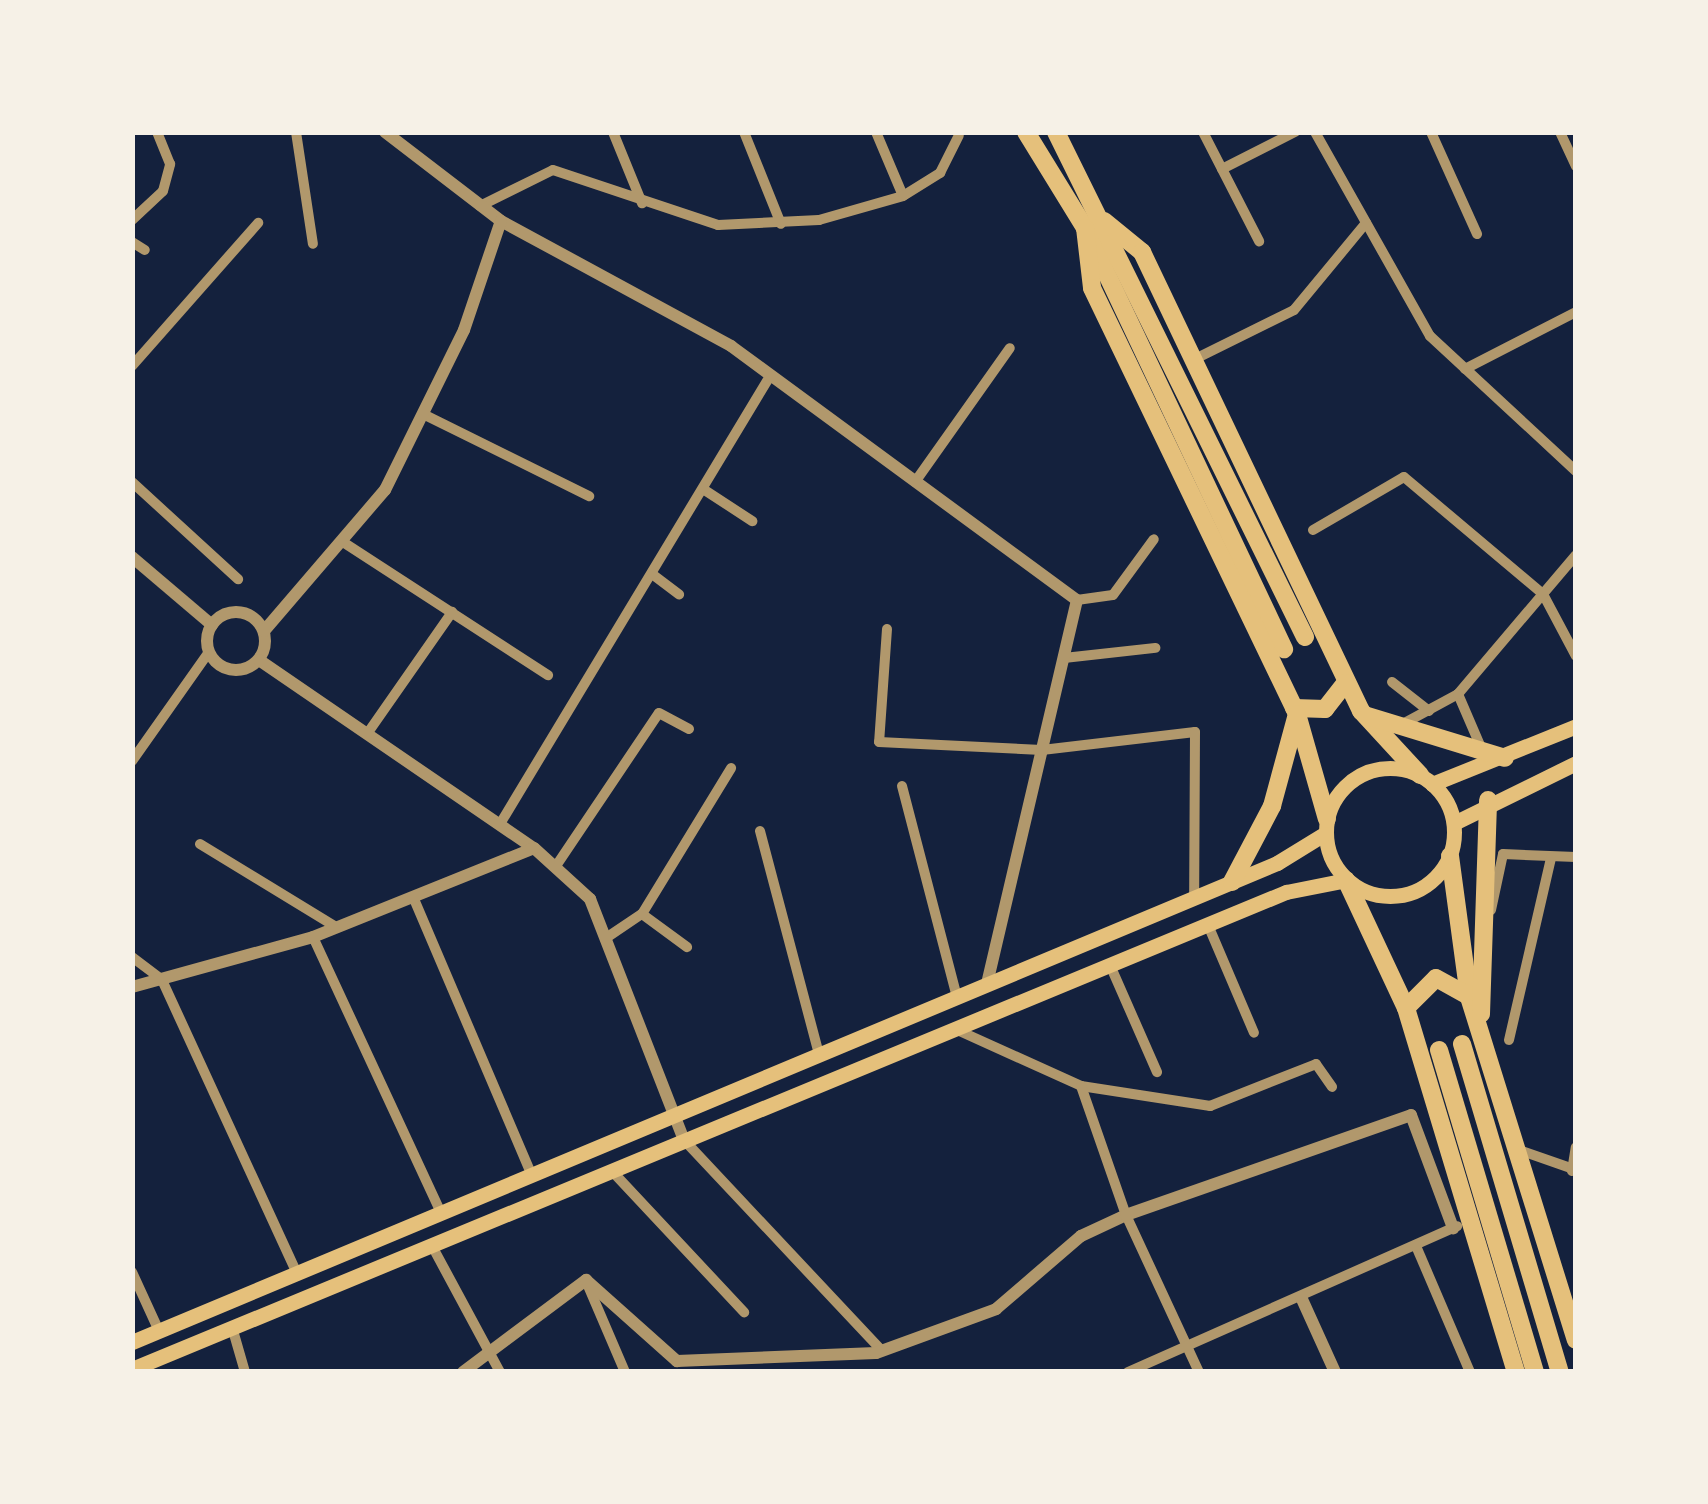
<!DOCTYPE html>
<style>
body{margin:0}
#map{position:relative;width:1708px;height:1504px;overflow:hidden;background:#14213d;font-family:Manrope,sans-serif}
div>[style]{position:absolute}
.minor>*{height:10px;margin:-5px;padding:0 5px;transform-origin:5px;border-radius:5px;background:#b1986c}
.tertiary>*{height:12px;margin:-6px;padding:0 6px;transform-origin:6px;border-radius:6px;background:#b1986c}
.tertiary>.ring{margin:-6px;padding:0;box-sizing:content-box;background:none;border:12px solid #b1986c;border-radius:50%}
.primary>*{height:15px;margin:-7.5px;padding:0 7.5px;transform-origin:7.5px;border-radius:7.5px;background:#e5c07b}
.primary>.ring{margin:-7.5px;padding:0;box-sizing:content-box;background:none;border:15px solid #e5c07b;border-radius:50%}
.trunk>*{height:18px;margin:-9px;padding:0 9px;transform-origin:9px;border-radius:9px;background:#e5c07b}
span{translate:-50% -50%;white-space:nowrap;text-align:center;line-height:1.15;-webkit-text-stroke:10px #f6f1e7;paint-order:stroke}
.frame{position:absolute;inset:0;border:135px solid #f6f1e7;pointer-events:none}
</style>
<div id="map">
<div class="minor">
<i style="left:296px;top:132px;width:113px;rotate:81.4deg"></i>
<i style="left:613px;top:132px;width:77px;rotate:67.8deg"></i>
<i style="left:744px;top:132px;width:99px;rotate:68.1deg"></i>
<i style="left:876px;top:132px;width:69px;rotate:67.1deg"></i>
<i style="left:1203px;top:132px;width:123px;rotate:62.8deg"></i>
<i style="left:1315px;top:132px;width:234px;rotate:60.6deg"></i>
<i style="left:1430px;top:336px;width:199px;rotate:42.8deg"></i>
<i style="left:1431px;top:132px;width:112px;rotate:65.7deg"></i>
<i style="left:1560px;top:132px;width:38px;rotate:65deg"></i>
<i style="left:1222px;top:169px;width:82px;rotate:-26.9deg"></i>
<i style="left:480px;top:206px;width:81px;rotate:-26.3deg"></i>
<i style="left:553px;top:170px;width:174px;rotate:18.4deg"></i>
<i style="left:718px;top:225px;width:101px;rotate:-2.8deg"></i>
<i style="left:819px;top:220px;width:87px;rotate:-15.9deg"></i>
<i style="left:903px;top:196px;width:44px;rotate:-31.9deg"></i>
<i style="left:940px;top:173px;width:42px;rotate:-63.4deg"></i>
<i style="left:132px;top:220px;width:42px;rotate:-43.1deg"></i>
<i style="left:163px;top:191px;width:28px;rotate:-75deg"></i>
<i style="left:170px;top:164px;width:35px;rotate:-112deg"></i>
<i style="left:132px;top:242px;width:15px;rotate:32deg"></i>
<i style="left:1195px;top:359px;width:110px;rotate:-26.3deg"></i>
<i style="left:1294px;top:310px;width:113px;rotate:-50.4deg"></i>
<i style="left:132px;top:366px;width:191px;rotate:-48.6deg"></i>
<i style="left:1465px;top:369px;width:125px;rotate:-27.2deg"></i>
<i style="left:427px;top:416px;width:181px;rotate:26.3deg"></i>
<i style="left:132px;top:482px;width:144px;rotate:42.5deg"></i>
<i style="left:915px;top:482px;width:164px;rotate:-54.7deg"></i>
<i style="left:703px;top:489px;width:59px;rotate:33.1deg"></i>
<i style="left:1313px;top:530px;width:105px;rotate:-30.2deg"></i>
<i style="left:1404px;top:477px;width:182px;rotate:40.1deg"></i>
<i style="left:1543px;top:594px;width:70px;rotate:62deg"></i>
<i style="left:346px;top:544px;width:241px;rotate:33deg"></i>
<i style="left:652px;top:574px;width:34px;rotate:37deg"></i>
<i style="left:1077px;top:600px;width:36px;rotate:-8deg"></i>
<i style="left:1113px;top:595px;width:69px;rotate:-53.8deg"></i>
<i style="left:887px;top:629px;width:113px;rotate:94deg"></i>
<i style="left:879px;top:742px;width:163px;rotate:2.8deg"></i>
<i style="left:1042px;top:750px;width:154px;rotate:-6.7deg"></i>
<i style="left:1195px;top:732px;width:166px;rotate:90.3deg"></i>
<i style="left:1064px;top:658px;width:92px;rotate:-6.3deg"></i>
<i style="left:1392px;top:682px;width:47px;rotate:38.1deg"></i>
<i style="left:1458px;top:694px;width:63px;rotate:66.7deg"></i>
<i style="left:1399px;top:726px;width:67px;rotate:-28.5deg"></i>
<i style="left:1458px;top:694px;width:182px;rotate:-49.7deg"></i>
<i style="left:367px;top:734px;width:149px;rotate:-55.1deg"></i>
<i style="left:132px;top:761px;width:133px;rotate:-54.8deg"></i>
<i style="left:902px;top:786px;width:218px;rotate:75.4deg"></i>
<i style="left:500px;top:824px;width:523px;rotate:-58.92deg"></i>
<i style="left:760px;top:831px;width:232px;rotate:75.2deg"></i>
<i style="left:200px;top:844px;width:159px;rotate:31.4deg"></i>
<i style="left:556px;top:866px;width:184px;rotate:-56.1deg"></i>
<i style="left:659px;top:713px;width:34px;rotate:28deg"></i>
<i style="left:414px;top:899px;width:300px;rotate:66.9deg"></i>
<i style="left:1491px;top:910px;width:57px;rotate:-77.9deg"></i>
<i style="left:1503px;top:854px;width:73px;rotate:2.4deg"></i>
<i style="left:642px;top:914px;width:56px;rotate:36.3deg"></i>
<i style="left:1208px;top:925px;width:117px;rotate:66.9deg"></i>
<i style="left:609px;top:936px;width:40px;rotate:-34deg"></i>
<i style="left:642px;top:914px;width:171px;rotate:-58.6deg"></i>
<i style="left:313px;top:937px;width:304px;rotate:65.1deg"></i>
<i style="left:132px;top:957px;width:38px;rotate:37deg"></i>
<i style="left:162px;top:980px;width:323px;rotate:65.3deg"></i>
<i style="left:1110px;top:965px;width:117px;rotate:66.3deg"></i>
<i style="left:955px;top:1029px;width:138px;rotate:24.3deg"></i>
<i style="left:1081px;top:1086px;width:131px;rotate:8.8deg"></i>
<i style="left:1210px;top:1106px;width:114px;rotate:-21.6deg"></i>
<i style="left:1316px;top:1064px;width:28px;rotate:55deg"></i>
<i style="left:1509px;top:1040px;width:187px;rotate:-77deg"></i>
<i style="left:1081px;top:1086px;width:137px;rotate:70.8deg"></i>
<i style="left:1126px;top:1215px;width:173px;rotate:65.1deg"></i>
<i style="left:684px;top:1140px;width:289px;rotate:46.8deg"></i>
<i style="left:1519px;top:1150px;width:60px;rotate:19.3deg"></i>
<i style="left:611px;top:1170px;width:195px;rotate:46.9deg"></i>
<i style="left:1572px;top:1171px;width:24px;rotate:-81deg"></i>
<i style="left:431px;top:1244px;width:145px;rotate:61.7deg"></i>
<i style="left:1416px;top:1246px;width:137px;rotate:66.8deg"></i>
<i style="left:132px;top:1272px;width:65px;rotate:65.4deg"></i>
<i style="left:586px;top:1281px;width:99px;rotate:66.8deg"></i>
<i style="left:232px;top:1327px;width:47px;rotate:73.9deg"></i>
<i style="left:1128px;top:1372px;width:360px;rotate:-23.9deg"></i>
</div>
<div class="tertiary">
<i style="left:385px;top:132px;width:146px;rotate:37.5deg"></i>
<i style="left:501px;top:221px;width:262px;rotate:28.5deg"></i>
<i style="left:731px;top:346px;width:429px;rotate:36.3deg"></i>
<i style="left:1077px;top:600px;width:394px;rotate:103.2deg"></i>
<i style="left:132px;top:557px;width:105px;rotate:40.4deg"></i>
<i class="ring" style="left:207px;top:612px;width:46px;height:46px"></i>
<i style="left:264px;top:631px;width:186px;rotate:-49.4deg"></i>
<i style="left:385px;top:490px;width:178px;rotate:-63.7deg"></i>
<i style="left:464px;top:330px;width:115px;rotate:-71.3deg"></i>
<i style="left:259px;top:660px;width:333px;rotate:34.4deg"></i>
<i style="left:534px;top:848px;width:76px;rotate:42.3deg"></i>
<i style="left:590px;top:899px;width:259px;rotate:68.7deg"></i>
<i style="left:132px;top:987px;width:188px;rotate:-15.4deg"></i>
<i style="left:313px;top:937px;width:238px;rotate:-21.9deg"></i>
<i style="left:1301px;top:1297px;width:82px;rotate:65.6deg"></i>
<i style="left:463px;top:1372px;width:154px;rotate:-36.8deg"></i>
<i style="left:586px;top:1280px;width:122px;rotate:41.7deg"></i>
<i style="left:677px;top:1361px;width:199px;rotate:-2.3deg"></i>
<i style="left:876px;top:1353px;width:128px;rotate:-20.1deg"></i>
<i style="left:996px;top:1309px;width:112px;rotate:-40.7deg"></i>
<i style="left:1081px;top:1236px;width:50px;rotate:-25deg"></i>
<i style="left:1126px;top:1215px;width:302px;rotate:-19.3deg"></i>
<i style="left:1411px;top:1115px;width:121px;rotate:69.6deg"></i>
</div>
<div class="primary">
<i class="ring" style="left:1326px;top:768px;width:113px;height:113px"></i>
<i style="left:1432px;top:784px;width:155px;rotate:-21.9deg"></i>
<i style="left:1454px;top:823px;width:136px;rotate:-26.2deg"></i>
<i style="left:132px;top:1342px;width:1241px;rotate:-22.7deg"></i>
<i style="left:1277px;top:863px;width:57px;rotate:-31.5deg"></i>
<i style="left:132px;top:1369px;width:1249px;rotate:-22.46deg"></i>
<i style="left:1286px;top:892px;width:61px;rotate:-11.3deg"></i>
</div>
<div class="trunk">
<i style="left:1026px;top:132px;width:113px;rotate:58.4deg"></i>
<i style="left:1085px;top:228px;width:466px;rotate:64.7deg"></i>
<i style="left:1056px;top:132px;width:563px;rotate:63.75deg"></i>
<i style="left:1104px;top:221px;width:49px;rotate:39.2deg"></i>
<i style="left:1142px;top:252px;width:509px;rotate:64.49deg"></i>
<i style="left:1361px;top:711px;width:87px;rotate:47.3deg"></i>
<i style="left:1085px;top:228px;width:60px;rotate:83.3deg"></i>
<i style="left:1092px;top:288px;width:473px;rotate:64.3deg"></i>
<i style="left:1297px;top:714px;width:109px;rotate:74.1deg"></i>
<i style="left:1294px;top:708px;width:31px;rotate:2deg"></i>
<i style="left:1325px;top:709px;width:33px;rotate:-52deg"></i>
<i style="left:1368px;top:716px;width:143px;rotate:17deg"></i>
<i style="left:1450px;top:856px;width:142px;rotate:82.3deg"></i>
<i style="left:1469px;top:997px;width:359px;rotate:72.7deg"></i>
<i style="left:1346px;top:880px;width:141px;rotate:64.9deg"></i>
<i style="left:1406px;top:1008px;width:380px;rotate:73.2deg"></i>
<i style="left:1232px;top:882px;width:86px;rotate:-62.2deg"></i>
<i style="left:1272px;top:806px;width:95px;rotate:-74.8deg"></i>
<i style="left:1406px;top:1008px;width:42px;rotate:-45deg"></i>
<i style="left:1436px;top:978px;width:38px;rotate:29deg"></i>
<i style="left:1481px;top:1014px;width:214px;rotate:-88.1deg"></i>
<i style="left:1462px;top:1044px;width:342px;rotate:73.4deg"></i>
<i style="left:1439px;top:1050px;width:336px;rotate:73.4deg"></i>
</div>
<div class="frame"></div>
</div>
